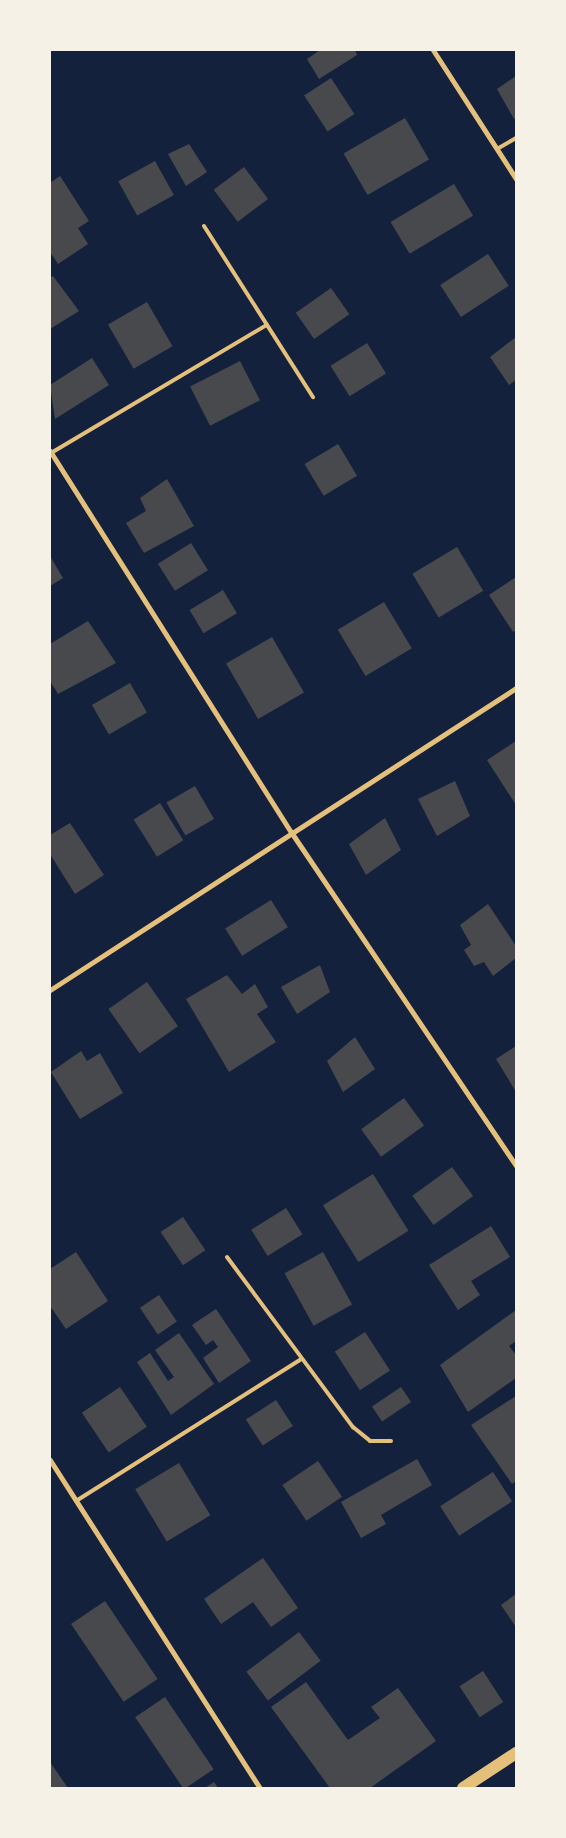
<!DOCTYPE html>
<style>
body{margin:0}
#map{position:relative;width:566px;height:1838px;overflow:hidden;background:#14213d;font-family:Roboto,sans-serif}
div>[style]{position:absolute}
.building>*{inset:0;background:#48494c;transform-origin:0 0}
.service>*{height:4px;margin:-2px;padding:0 2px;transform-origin:2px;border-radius:2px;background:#e5c07b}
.minor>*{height:5px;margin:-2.5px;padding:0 2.5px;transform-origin:2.5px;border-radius:2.5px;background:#e5c07b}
.primary>*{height:12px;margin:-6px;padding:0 6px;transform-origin:6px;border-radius:6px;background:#e5c07b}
span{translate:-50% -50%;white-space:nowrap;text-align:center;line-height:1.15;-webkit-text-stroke:4px #f6f1e7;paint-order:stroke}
.frame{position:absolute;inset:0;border:51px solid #f6f1e7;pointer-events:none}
</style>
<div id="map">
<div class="building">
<i style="clip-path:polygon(320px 50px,355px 50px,357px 55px,319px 79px,307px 59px)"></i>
<i style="clip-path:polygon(516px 76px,516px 118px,514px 119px,497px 89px)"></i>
<i style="left:331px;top:78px;width:43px;height:32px;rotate:57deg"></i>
<i style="left:405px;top:118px;width:48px;height:71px;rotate:60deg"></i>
<i style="clip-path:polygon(189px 144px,207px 172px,186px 186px,168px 154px)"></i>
<i style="left:155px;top:161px;width:39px;height:42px;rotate:61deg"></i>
<i style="left:244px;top:167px;width:40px;height:38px;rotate:53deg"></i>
<i style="clip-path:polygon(60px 176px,89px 221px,78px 228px,88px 244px,58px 264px,50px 252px,50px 183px)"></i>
<i style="left:454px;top:184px;width:37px;height:74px;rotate:59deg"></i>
<i style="left:488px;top:254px;width:38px;height:57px;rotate:57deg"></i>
<i style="clip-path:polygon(53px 276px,79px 311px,50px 329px,50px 278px)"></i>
<i style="left:331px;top:288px;width:32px;height:43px;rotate:55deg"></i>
<i style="left:147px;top:302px;width:51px;height:45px;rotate:60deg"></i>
<i style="clip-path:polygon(516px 337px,516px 380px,509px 385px,490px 357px)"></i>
<i style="left:367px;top:343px;width:36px;height:43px;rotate:58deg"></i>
<i style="clip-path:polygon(92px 358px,109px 385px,55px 419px,50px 385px)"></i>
<i style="left:240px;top:361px;width:44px;height:56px;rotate:63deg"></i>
<i style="left:338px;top:444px;width:37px;height:39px;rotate:59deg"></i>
<i style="clip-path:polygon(167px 479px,194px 526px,144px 553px,126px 523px,146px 511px,140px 498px)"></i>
<i style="left:191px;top:543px;width:32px;height:39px;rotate:58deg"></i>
<i style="left:457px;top:547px;width:51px;height:52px;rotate:59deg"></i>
<i style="clip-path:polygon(50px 556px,63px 578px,50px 586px)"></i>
<i style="clip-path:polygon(516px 577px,516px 630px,513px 632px,489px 595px)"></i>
<i style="left:223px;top:590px;width:27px;height:39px;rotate:59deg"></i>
<i style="left:384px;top:602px;width:54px;height:54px;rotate:59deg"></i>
<i style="clip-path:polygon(88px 621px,116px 663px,58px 694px,50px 681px,50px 644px)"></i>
<i style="left:272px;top:637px;width:64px;height:53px;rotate:60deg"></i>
<i style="left:130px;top:683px;width:34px;height:44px;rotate:60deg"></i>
<i style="clip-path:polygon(516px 741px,516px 805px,487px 760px)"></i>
<i style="clip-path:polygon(455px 781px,470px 816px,437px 836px,418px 799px)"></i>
<i style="left:195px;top:786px;width:38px;height:33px;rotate:60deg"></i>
<i style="left:160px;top:803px;width:44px;height:31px;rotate:58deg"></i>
<i style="clip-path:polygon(385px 818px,401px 850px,366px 875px,349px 844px)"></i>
<i style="clip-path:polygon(70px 823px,104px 875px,75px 894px,50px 854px,50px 835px)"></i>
<i style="left:271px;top:900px;width:32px;height:54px;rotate:58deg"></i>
<i style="clip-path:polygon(488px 904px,516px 946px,516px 958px,493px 976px,484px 962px,474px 966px,464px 950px,471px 945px,460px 925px)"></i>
<i style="clip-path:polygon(320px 965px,330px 992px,297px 1014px,281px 987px)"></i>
<i style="clip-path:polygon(227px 975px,242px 994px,255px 984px,268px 1007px,257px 1014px,276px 1042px,229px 1072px,186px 999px)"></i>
<i style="left:147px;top:982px;width:54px;height:47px;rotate:55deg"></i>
<i style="clip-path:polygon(355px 1037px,375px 1069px,343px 1092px,327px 1061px)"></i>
<i style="clip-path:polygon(516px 1046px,516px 1092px,496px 1059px)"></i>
<i style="clip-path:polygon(81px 1051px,87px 1061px,100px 1053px,123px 1093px,80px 1119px,51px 1072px)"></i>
<i style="left:404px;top:1098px;width:34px;height:53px;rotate:54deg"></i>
<i style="left:452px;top:1167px;width:36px;height:49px;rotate:54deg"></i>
<i style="left:373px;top:1174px;width:67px;height:59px;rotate:58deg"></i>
<i style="left:286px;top:1208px;width:31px;height:41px;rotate:58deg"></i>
<i style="left:183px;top:1217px;width:40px;height:27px;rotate:56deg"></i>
<i style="clip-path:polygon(491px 1226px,510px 1257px,471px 1281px,480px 1295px,458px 1310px,429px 1265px)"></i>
<i style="clip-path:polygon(76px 1252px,108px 1301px,66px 1329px,50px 1306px,50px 1269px)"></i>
<i style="left:323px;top:1252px;width:60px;height:44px;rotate:61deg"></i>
<i style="left:159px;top:1295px;width:32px;height:23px;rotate:56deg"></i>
<i style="clip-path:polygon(216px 1309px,251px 1361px,219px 1383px,203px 1358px,218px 1347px,213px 1340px,206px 1345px,192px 1325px)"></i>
<i style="clip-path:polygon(516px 1310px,516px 1341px,509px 1346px,516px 1355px,516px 1378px,468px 1412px,440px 1365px)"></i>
<i style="left:365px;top:1332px;width:46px;height:36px;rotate:57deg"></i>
<i style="clip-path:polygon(179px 1333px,214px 1384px,171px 1415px,137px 1362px,150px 1353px,168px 1381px,174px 1377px,155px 1350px)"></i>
<i style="left:120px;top:1387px;width:48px;height:46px;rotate:56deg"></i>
<i style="left:401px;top:1387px;width:18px;height:35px;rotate:56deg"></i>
<i style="clip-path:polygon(516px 1396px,516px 1481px,512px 1484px,471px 1425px)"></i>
<i style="left:276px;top:1400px;width:31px;height:36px;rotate:57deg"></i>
<i style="clip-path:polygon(417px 1459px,432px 1485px,381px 1515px,386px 1524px,361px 1538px,341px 1502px)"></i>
<i style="left:318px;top:1461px;width:43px;height:43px;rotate:56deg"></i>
<i style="left:179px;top:1463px;width:61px;height:51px;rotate:59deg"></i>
<i style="left:493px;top:1472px;width:35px;height:63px;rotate:57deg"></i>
<i style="clip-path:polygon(263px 1558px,298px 1608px,271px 1627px,253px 1602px,221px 1624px,204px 1599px)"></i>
<i style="clip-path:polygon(516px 1594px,516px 1627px,501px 1605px)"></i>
<i style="left:105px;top:1601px;width:94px;height:41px;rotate:56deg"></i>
<i style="left:299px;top:1632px;width:36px;height:66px;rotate:53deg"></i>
<i style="left:483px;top:1671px;width:37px;height:28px;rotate:57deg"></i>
<i style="clip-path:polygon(306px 1682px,348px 1740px,380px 1718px,371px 1707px,398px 1688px,436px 1741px,370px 1788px,330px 1788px,271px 1707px)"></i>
<i style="left:165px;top:1697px;width:87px;height:36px;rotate:56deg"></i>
<i style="clip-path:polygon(50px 1762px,68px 1788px,50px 1788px)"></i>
<i style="clip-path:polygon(214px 1782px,218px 1788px,205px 1788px)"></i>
</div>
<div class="service">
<i style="left:497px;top:149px;width:22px;rotate:-30deg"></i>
<i style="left:204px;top:226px;width:203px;rotate:57.5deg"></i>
<i style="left:51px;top:453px;width:251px;rotate:-30.7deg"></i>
<i style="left:227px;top:1257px;width:212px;rotate:53.5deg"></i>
<i style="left:353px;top:1427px;width:22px;rotate:39deg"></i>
<i style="left:370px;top:1441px;width:21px"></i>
<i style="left:76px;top:1501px;width:265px;rotate:-32.2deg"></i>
</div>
<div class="minor">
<i style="left:433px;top:50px;width:153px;rotate:57.2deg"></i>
<i style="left:50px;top:451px;width:451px;rotate:57.7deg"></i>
<i style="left:291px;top:832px;width:402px;rotate:56deg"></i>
<i style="left:50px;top:990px;width:555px;rotate:-32.95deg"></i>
<i style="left:50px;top:1460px;width:389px;rotate:57.4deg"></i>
</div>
<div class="primary">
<i style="left:463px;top:1788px;width:64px;rotate:-33.4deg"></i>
</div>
<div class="frame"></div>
</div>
